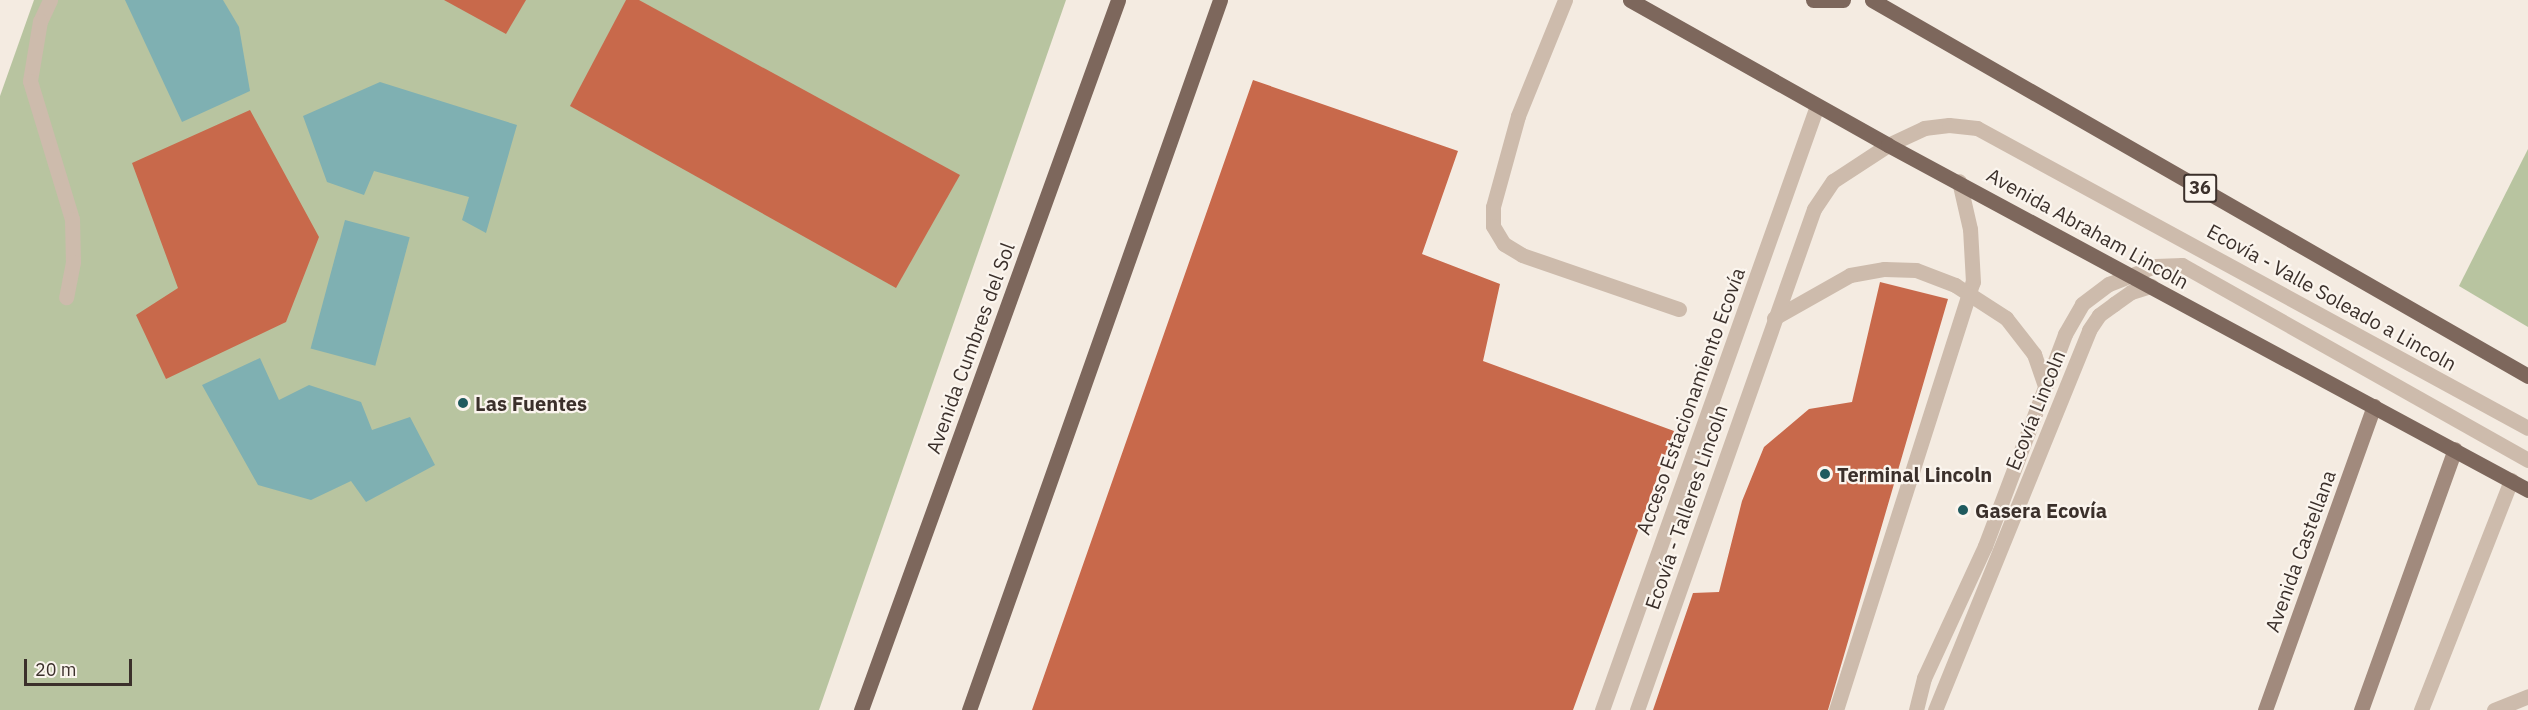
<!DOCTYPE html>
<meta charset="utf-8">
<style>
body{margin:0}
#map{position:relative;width:2528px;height:710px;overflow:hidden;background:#f4ebe1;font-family:"IBM Plex Sans",sans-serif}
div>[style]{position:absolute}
.green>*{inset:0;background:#b8c4a0}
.water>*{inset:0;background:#7fb0b2;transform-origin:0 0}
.building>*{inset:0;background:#c8694b}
.lane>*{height:15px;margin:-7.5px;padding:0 7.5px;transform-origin:7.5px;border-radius:7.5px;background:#cdbbac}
.secondary>*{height:15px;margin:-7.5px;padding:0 7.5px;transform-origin:7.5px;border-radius:7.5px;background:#a18a7d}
.primary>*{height:15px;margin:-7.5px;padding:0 7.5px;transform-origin:7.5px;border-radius:7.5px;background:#7d675c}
.dots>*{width:16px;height:16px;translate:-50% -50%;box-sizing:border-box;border:3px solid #fbf5ee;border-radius:50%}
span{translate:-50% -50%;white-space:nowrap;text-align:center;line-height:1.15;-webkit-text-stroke:4.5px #fbf5ee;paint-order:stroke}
.shield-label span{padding:2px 4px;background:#fbf5ee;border:2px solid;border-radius:4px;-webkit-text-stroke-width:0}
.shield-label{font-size:18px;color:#3b302b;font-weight:700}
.street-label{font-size:20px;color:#3b302b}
.poi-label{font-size:20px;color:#3b302b;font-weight:700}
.left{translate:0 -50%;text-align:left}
.scale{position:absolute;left:24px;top:659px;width:108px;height:27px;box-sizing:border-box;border:3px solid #3b302b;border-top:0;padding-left:8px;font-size:18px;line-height:21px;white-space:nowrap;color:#3b302b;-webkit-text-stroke:4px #fbf5ee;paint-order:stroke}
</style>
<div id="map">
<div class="green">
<i style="clip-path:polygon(34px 0,1066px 0,819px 710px,0 710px,0 96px)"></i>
<i style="clip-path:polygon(2528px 149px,2528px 327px,2459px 286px)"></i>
</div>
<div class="water">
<i style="clip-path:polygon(125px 0,223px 0,239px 27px,250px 91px,182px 122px)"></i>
<i style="clip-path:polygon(380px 82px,517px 125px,486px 233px,462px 220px,469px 197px,374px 171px,364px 195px,327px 182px,303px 116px)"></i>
<i style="left:345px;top:220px;width:67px;height:133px;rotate:15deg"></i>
<i style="clip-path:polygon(260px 358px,279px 400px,309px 385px,361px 402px,372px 430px,410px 417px,435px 465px,366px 502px,351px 481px,311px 500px,258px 485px,202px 385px)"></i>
</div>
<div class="building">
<i style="clip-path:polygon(444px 0,526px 0,506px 34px)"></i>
<i style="clip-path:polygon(626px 0,639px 0,960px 175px,896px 288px,570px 106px)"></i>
<i style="clip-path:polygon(1253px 80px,1458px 151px,1422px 254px,1500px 284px,1483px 361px,1674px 431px,1573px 710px,1032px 710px)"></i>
<i style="clip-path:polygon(250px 110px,319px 237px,286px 322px,166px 379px,136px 315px,178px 288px,132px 163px)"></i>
<i style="clip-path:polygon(1880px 282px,1948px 299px,1828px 710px,1653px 710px,1693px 593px,1719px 592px,1742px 501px,1764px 447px,1809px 409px,1852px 402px)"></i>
</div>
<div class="lane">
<i style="left:50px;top:0;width:23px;rotate:115deg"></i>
<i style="left:40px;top:21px;width:61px;rotate:99.5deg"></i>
<i style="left:30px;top:81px;width:144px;rotate:73.1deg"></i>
<i style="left:72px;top:219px;width:43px;rotate:88.7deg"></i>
<i style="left:73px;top:262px;width:36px;rotate:101deg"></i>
<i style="left:1565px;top:0;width:125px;rotate:112.1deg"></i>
<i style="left:1518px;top:116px;width:94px;rotate:105.4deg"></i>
<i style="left:1493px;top:207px;width:19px;rotate:90deg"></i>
<i style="left:1493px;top:226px;width:21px;rotate:59deg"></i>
<i style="left:1504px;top:244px;width:21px;rotate:31deg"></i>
<i style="left:1522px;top:255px;width:166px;rotate:19deg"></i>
<i style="left:1774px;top:318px;width:87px;rotate:-29.5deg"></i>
<i style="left:1850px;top:275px;width:35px;rotate:-10deg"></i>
<i style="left:1884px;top:269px;width:32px;rotate:2deg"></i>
<i style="left:1916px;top:270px;width:42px;rotate:21deg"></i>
<i style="left:1955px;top:285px;width:61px;rotate:32.9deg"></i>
<i style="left:2006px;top:318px;width:46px;rotate:52.1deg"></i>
<i style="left:2034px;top:354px;width:34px;rotate:71deg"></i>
<i style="left:1602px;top:710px;width:641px;rotate:-70.41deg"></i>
<i style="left:1637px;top:710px;width:531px;rotate:-70.54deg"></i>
<i style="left:1814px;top:209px;width:34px;rotate:-56deg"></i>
<i style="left:1833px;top:181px;width:66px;rotate:-33.2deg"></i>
<i style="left:1888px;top:145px;width:40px;rotate:-25deg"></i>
<i style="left:1924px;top:128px;width:25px;rotate:-7deg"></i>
<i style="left:1949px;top:125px;width:28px;rotate:6deg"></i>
<i style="left:1977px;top:128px;width:627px;rotate:28.57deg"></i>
<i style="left:1836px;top:710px;width:449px;rotate:-72.3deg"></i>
<i style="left:1973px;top:282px;width:53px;rotate:-93.2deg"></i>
<i style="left:1970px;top:229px;width:49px;rotate:-102.9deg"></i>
<i style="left:1916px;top:710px;width:33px;rotate:-76deg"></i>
<i style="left:1924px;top:678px;width:145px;rotate:-65.2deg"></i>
<i style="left:1985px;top:546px;width:227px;rotate:-69.3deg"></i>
<i style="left:2065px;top:334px;width:34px;rotate:-60deg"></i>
<i style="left:2082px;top:304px;width:34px;rotate:-37deg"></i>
<i style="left:2109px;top:284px;width:49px;rotate:-21.4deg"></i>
<i style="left:2155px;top:266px;width:27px;rotate:-2deg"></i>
<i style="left:2182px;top:265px;width:397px;rotate:29.4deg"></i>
<i style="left:1935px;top:710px;width:410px;rotate:-67.9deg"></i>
<i style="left:2089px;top:330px;width:18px;rotate:-56deg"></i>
<i style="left:2099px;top:315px;width:19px;rotate:-36deg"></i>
<i style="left:2114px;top:304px;width:21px;rotate:-35deg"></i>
<i style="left:2131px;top:292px;width:21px;rotate:-17deg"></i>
<i style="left:2421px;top:710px;width:247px;rotate:-68.6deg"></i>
<i style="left:2494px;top:710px;width:37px;rotate:-22deg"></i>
</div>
<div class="secondary">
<i style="left:2265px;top:710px;width:323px;rotate:-70.3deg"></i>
<i style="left:2361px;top:710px;width:277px;rotate:-70.2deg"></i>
</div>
<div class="primary">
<i style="left:1630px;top:0;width:296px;rotate:29.3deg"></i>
<i style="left:1888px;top:145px;width:727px;rotate:28.33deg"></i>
<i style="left:1813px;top:0;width:30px"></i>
<i style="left:1872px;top:0;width:756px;rotate:29.82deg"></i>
<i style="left:861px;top:710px;width:755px;rotate:-70.1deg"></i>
<i style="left:969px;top:710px;width:753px;rotate:-70.53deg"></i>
</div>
<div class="dots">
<i style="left:463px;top:403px;background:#1f5a5e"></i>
<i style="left:1825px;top:474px;background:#1f5a5e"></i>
<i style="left:1963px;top:510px;background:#1f5a5e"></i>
</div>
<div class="shield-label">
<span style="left:2200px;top:188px">36</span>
</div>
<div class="street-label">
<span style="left:2088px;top:228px;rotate:29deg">Avenida Abraham Lincoln</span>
<span style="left:2332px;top:297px;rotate:29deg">Ecovía - Valle Soleado a Lincoln</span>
<span style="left:970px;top:348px;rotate:-70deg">Avenida Cumbres del Sol</span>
<span style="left:1690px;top:401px;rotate:-70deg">Acceso Estacionamiento Ecovía</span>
<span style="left:2035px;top:410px;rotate:-68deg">Ecovía Lincoln</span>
<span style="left:1686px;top:507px;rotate:-71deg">Ecovía - Talleres Lincoln</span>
<span style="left:2300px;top:551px;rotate:-70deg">Avenida Castellana</span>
</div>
<div class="poi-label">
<span class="left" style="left:475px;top:403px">Las Fuentes</span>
<span class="left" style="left:1837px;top:474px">Terminal Lincoln</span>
<span class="left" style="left:1975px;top:510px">Gasera Ecovía</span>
</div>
<div class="scale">20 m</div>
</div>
